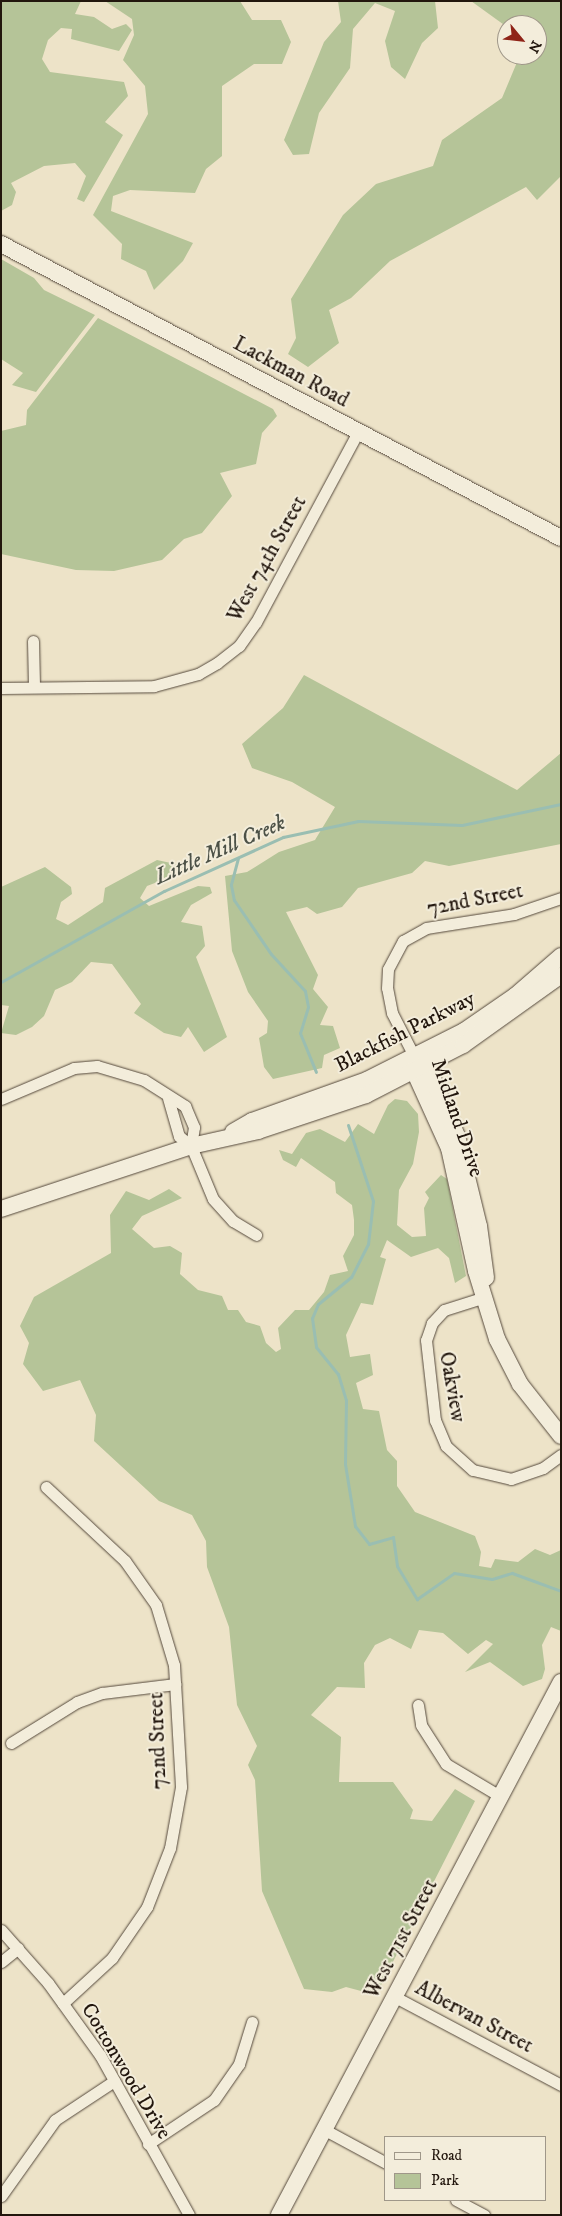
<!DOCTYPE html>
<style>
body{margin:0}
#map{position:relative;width:562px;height:2216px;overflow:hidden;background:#ede3c8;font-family:"IM FELL DW Pica",serif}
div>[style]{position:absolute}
.green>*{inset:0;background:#b5c498}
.stream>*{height:3px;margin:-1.5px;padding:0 1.5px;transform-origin:1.5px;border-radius:1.5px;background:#9abeb2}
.roads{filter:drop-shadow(0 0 1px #55493c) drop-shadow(0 0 1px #55493c)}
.street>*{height:11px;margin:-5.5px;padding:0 5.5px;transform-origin:5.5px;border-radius:5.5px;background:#f3eddb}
.secondary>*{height:16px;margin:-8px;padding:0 8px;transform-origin:8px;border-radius:8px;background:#f3eddb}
span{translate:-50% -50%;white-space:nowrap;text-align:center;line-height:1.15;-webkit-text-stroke:4px #f3eddb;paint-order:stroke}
.street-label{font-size:21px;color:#22160d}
.water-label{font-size:22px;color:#4c5147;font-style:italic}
.frame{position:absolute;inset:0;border:2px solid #22160d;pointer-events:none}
.legend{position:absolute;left:384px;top:2136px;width:162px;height:65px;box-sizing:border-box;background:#f3eddb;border:1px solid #9f9789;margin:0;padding:6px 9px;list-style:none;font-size:15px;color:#22160d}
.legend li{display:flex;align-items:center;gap:10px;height:25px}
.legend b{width:25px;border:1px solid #9f9789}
.north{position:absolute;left:497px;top:15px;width:50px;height:50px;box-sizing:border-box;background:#f3eddb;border:1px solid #9f9789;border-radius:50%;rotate:118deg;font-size:14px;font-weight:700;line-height:20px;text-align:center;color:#22160d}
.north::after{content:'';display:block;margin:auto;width:18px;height:22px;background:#8f2418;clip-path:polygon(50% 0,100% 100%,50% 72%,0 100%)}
</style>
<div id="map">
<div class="green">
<i style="clip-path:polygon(81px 1px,75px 14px,94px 17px,112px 29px,126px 24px,132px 30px,119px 51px,71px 39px,72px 29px,61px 28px,48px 40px,42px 59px,50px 72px,124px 82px,128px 96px,105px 122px,123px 135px,84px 202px,77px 199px,86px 176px,75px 163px,44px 166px,11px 183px,16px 192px,12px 205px,1px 211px,1px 2px)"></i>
<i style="clip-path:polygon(105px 1px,240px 1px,252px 20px,281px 20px,291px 42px,282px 64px,254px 64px,222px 86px,222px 156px,206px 169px,195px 193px,130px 190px,113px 196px,111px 211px,193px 243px,183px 261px,154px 290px,146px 271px,121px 259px,122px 244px,93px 215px,148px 114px,145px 86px,123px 60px,134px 35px,132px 19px)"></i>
<i style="clip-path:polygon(338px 1px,435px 1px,438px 28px,422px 43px,405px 79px,391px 67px,385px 41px,395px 11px,375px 3px,353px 29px,350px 68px,319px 113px,309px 154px,293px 155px,284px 140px,324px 42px,341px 22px)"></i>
<i style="clip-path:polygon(471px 1px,561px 1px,561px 176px,537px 200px,526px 187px,390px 261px,351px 298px,329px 310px,339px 343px,308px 367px,288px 354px,296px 338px,291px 299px,343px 215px,376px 184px,433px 166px,442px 140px,502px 98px,520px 55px,537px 55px,537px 25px,507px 27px)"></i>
<i style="clip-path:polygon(1px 259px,34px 278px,44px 290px,95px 315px,36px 392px,12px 385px,23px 373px,1px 359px)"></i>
<i style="clip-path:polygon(98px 318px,273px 409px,277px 416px,262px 433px,256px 464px,220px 473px,232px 496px,202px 533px,184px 539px,162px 560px,114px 571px,76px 570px,1px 554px,1px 431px,26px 425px,27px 410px)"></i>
<i style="clip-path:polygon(304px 675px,517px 790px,561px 753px,561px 844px,449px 866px,425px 861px,412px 873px,358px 888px,342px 907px,317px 914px,307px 907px,286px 912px,318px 975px,313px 989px,328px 1007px,320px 1025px,333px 1026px,340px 1048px,324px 1055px,322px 1068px,273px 1079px,264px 1067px,259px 1038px,267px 1033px,268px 1021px,248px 992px,232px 951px,225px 876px,247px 872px,279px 852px,315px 840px,335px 807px,292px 782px,252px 768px,242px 744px,283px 708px)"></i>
<i style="clip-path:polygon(157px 860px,194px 868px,147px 886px,140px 898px,149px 906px,198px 886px,210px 887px,212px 893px,191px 905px,181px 922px,202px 926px,205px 946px,196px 957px,227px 1037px,204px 1052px,188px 1027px,181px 1037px,164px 1033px,134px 1013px,141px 1004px,112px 964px,91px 962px,72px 982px,55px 990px,44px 1016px,32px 1027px,16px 1035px,1px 1033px,9px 1006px,1px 1005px,1px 887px,45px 867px,71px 887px,72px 894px,61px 902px,56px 919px,68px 925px,103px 902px,105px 888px)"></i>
<i style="clip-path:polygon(395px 1099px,407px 1101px,418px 1114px,419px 1132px,413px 1164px,399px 1190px,397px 1225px,412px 1237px,426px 1236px,424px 1208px,429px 1198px,425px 1192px,441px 1175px,447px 1179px,466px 1276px,455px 1283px,449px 1258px,438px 1248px,411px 1257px,387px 1240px,380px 1257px,386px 1259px,373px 1305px,361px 1303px,346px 1335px,350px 1357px,370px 1354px,373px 1375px,356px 1383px,363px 1409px,379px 1411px,387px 1450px,397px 1461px,397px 1486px,415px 1512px,475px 1536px,481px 1552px,479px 1566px,491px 1568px,495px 1559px,518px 1562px,535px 1549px,550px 1555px,561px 1550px,561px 1631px,551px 1627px,542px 1645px,545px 1669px,542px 1679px,523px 1686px,490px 1662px,465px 1672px,493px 1644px,486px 1640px,468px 1654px,443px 1633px,419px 1630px,411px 1649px,390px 1638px,375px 1645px,364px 1663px,365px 1688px,337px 1687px,311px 1715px,341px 1737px,339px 1782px,393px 1782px,413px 1810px,410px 1819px,432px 1821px,455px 1789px,475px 1801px,376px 1995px,346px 1987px,332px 1992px,304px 1989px,262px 1891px,255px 1780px,248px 1765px,257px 1746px,237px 1705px,229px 1627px,207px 1567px,206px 1541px,192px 1515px,159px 1501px,94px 1441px,96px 1415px,80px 1380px,43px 1391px,23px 1364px,29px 1343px,20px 1326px,34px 1297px,111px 1253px,110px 1215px,126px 1191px,149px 1200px,169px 1189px,182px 1198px,142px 1216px,132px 1229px,154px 1248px,170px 1246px,182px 1253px,180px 1274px,198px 1290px,222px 1296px,228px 1310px,238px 1310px,246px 1322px,260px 1326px,266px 1343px,276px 1352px,281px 1349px,278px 1328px,295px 1310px,309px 1310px,324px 1292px,330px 1275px,348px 1271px,343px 1256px,354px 1235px,354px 1220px,352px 1205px,336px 1193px,335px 1182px,301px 1158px,296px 1167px,283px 1160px,279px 1150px,292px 1154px,306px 1133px,320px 1129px,345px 1142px,358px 1124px,374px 1134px,388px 1105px)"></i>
</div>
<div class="stream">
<i style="left:238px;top:858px;width:28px;rotate:105deg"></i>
<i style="left:231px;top:885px;width:15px;rotate:79deg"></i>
<i style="left:234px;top:900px;width:65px;rotate:55.6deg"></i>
<i style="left:271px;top:954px;width:50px;rotate:47.4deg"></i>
<i style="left:305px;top:991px;width:16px;rotate:79deg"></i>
<i style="left:308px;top:1007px;width:27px;rotate:107deg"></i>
<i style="left:300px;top:1033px;width:42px;rotate:67.7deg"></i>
<i style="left:1px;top:982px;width:187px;rotate:-29.2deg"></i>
<i style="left:164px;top:891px;width:131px;rotate:-24.4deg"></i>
<i style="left:283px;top:837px;width:77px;rotate:-12deg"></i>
<i style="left:358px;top:821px;width:104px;rotate:2.2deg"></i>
<i style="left:462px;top:825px;width:101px;rotate:-12deg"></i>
<i style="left:348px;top:1125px;width:80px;rotate:71.8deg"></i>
<i style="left:373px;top:1201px;width:43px;rotate:96.6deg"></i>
<i style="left:368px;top:1244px;width:37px;rotate:117deg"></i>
<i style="left:351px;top:1277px;width:43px;rotate:140.7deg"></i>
<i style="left:318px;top:1304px;width:15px;rotate:113deg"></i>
<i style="left:312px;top:1318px;width:29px;rotate:82deg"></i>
<i style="left:316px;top:1347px;width:35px;rotate:51deg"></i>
<i style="left:338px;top:1374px;width:27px;rotate:73deg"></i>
<i style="left:346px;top:1400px;width:64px;rotate:90.9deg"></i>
<i style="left:345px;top:1464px;width:63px;rotate:80.8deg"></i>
<i style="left:355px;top:1526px;width:23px;rotate:52deg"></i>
<i style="left:369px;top:1544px;width:25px;rotate:-16deg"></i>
<i style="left:393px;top:1537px;width:29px;rotate:82deg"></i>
<i style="left:397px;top:1566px;width:39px;rotate:59deg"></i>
<i style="left:417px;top:1599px;width:45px;rotate:-35.1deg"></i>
<i style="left:454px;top:1573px;width:38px;rotate:9deg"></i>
<i style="left:492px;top:1579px;width:21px;rotate:-17deg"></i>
<i style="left:512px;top:1573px;width:52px;rotate:20.2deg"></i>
</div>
<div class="roads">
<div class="street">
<i style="left:33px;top:641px;width:45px;rotate:88.7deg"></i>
<i style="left:1px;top:688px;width:153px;rotate:-0.7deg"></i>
<i style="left:154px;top:686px;width:46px;rotate:-15.3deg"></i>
<i style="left:198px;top:674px;width:22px;rotate:-30deg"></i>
<i style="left:217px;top:663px;width:28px;rotate:-38deg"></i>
<i style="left:239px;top:646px;width:29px;rotate:-55deg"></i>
<i style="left:256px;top:622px;width:216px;rotate:-61.8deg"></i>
<i style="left:414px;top:1056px;width:48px;rotate:-117.1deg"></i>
<i style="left:392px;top:1013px;width:25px;rotate:-101deg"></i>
<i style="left:387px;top:988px;width:19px;rotate:-87deg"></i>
<i style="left:388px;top:969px;width:32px;rotate:-62deg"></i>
<i style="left:403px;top:941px;width:26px;rotate:-29deg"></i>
<i style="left:426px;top:928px;width:89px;rotate:-9deg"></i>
<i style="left:514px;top:914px;width:50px;rotate:-18.8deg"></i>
<i style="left:168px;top:1098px;width:40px;rotate:74deg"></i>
<i style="left:179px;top:1136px;width:16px;rotate:40deg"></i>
<i style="left:1px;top:1099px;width:79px;rotate:-23deg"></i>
<i style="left:74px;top:1068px;width:23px;rotate:-5deg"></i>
<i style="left:97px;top:1066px;width:49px;rotate:16.6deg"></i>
<i style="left:144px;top:1080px;width:49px;rotate:32.4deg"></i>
<i style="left:185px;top:1106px;width:23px;rotate:67deg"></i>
<i style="left:194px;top:1127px;width:19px;rotate:99deg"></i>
<i style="left:191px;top:1146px;width:57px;rotate:67.5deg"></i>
<i style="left:213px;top:1199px;width:30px;rotate:48deg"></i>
<i style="left:233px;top:1221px;width:27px;rotate:31deg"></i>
<i style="left:485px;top:1297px;width:43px;rotate:162.4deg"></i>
<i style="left:444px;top:1310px;width:18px;rotate:133deg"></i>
<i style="left:432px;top:1323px;width:18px;rotate:109deg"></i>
<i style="left:426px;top:1340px;width:81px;rotate:83.6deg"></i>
<i style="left:435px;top:1420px;width:28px;rotate:67deg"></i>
<i style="left:446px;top:1446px;width:36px;rotate:42deg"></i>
<i style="left:473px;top:1470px;width:39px;rotate:13deg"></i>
<i style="left:511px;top:1479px;width:34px;rotate:-19deg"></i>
<i style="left:543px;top:1468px;width:22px;rotate:-36deg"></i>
<i style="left:46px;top:1487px;width:108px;rotate:43.1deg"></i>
<i style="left:125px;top:1561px;width:54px;rotate:54.8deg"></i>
<i style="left:156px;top:1605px;width:63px;rotate:73.3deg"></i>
<i style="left:174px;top:1665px;width:122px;rotate:86.7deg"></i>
<i style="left:181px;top:1787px;width:62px;rotate:100.2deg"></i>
<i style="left:170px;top:1848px;width:63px;rotate:111.3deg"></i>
<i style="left:147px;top:1907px;width:62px;rotate:124.5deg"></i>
<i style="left:112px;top:1958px;width:67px;rotate:137.4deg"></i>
<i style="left:418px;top:1705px;width:20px;rotate:81deg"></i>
<i style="left:421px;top:1725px;width:46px;rotate:57.3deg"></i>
<i style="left:446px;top:1764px;width:63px;rotate:30.7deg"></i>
<i style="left:11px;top:1743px;width:78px;rotate:-31.8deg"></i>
<i style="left:77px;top:1702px;width:27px;rotate:-20deg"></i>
<i style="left:102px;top:1693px;width:74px;rotate:-7deg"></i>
<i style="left:1px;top:1930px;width:71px;rotate:48.4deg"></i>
<i style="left:48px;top:1983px;width:89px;rotate:54.2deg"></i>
<i style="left:100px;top:2055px;width:183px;rotate:60.9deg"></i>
<i style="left:1px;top:1962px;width:22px;rotate:-39deg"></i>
<i style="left:395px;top:1997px;width:188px;rotate:27.9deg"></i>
<i style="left:325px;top:2130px;width:69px;rotate:28.4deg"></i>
<i style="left:148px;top:2144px;width:79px;rotate:-33.7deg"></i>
<i style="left:214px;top:2100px;width:44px;rotate:-55.2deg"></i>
<i style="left:239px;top:2064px;width:44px;rotate:-72.8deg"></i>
<i style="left:1px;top:2196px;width:93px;rotate:-54.6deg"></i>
<i style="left:55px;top:2120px;width:71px;rotate:-33.5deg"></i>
<i style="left:456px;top:2200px;width:32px;rotate:28deg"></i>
</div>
<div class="secondary">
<i style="left:1px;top:244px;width:632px;rotate:27.7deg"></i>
<i style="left:414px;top:1056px;width:15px;rotate:90deg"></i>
<i style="left:414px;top:1071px;width:85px;rotate:65.6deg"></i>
<i style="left:449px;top:1148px;width:126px;rotate:77.6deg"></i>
<i style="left:476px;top:1271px;width:71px;rotate:72.8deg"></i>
<i style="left:497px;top:1339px;width:51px;rotate:62.9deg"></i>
<i style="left:520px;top:1384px;width:66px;rotate:51.7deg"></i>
<i style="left:418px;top:1059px;width:11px;rotate:34deg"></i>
<i style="left:427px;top:1065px;width:77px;rotate:67.1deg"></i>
<i style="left:457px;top:1136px;width:93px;rotate:76.3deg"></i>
<i style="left:479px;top:1226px;width:52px;rotate:82.3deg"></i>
<i style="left:233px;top:1132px;width:22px;rotate:-30deg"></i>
<i style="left:252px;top:1121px;width:122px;rotate:-19.6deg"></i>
<i style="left:367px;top:1080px;width:109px;rotate:-26.8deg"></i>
<i style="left:464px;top:1031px;width:62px;rotate:-34.5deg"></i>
<i style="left:515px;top:996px;width:61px;rotate:-41deg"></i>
<i style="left:1px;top:1209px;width:200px;rotate:-18.3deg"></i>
<i style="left:191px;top:1146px;width:69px;rotate:-12.6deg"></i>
<i style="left:258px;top:1131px;width:114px;rotate:-18.4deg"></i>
<i style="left:366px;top:1095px;width:109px;rotate:-27.3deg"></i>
<i style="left:463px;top:1045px;width:120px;rotate:-35.5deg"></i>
<i style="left:279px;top:2215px;width:603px;rotate:-62.12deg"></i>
</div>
</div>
<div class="street-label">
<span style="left:291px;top:372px;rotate:28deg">Lackman Road</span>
<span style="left:267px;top:559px;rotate:-61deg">West 74th Street</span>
<span style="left:475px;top:900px;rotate:-11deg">72nd Street</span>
<span style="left:405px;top:1032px;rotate:-27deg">Blackfish Parkway</span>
<span style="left:457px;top:1118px;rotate:71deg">Midland Drive</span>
<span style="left:452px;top:1387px;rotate:80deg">Oakview</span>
<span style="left:158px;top:1741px;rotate:-92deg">72nd Street</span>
<span style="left:401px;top:1939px;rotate:-62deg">West 71st Street</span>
<span style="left:474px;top:2017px;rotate:28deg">Albervan Street</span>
<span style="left:126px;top:2071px;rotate:59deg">Cottonwood Drive</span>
</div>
<div class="water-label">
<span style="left:220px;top:850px;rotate:-24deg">Little Mill Creek</span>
</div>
<div class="frame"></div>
<ul class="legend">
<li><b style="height:6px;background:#f3eddb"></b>Road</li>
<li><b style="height:14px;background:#b5c498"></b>Park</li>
</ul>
<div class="north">N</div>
</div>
